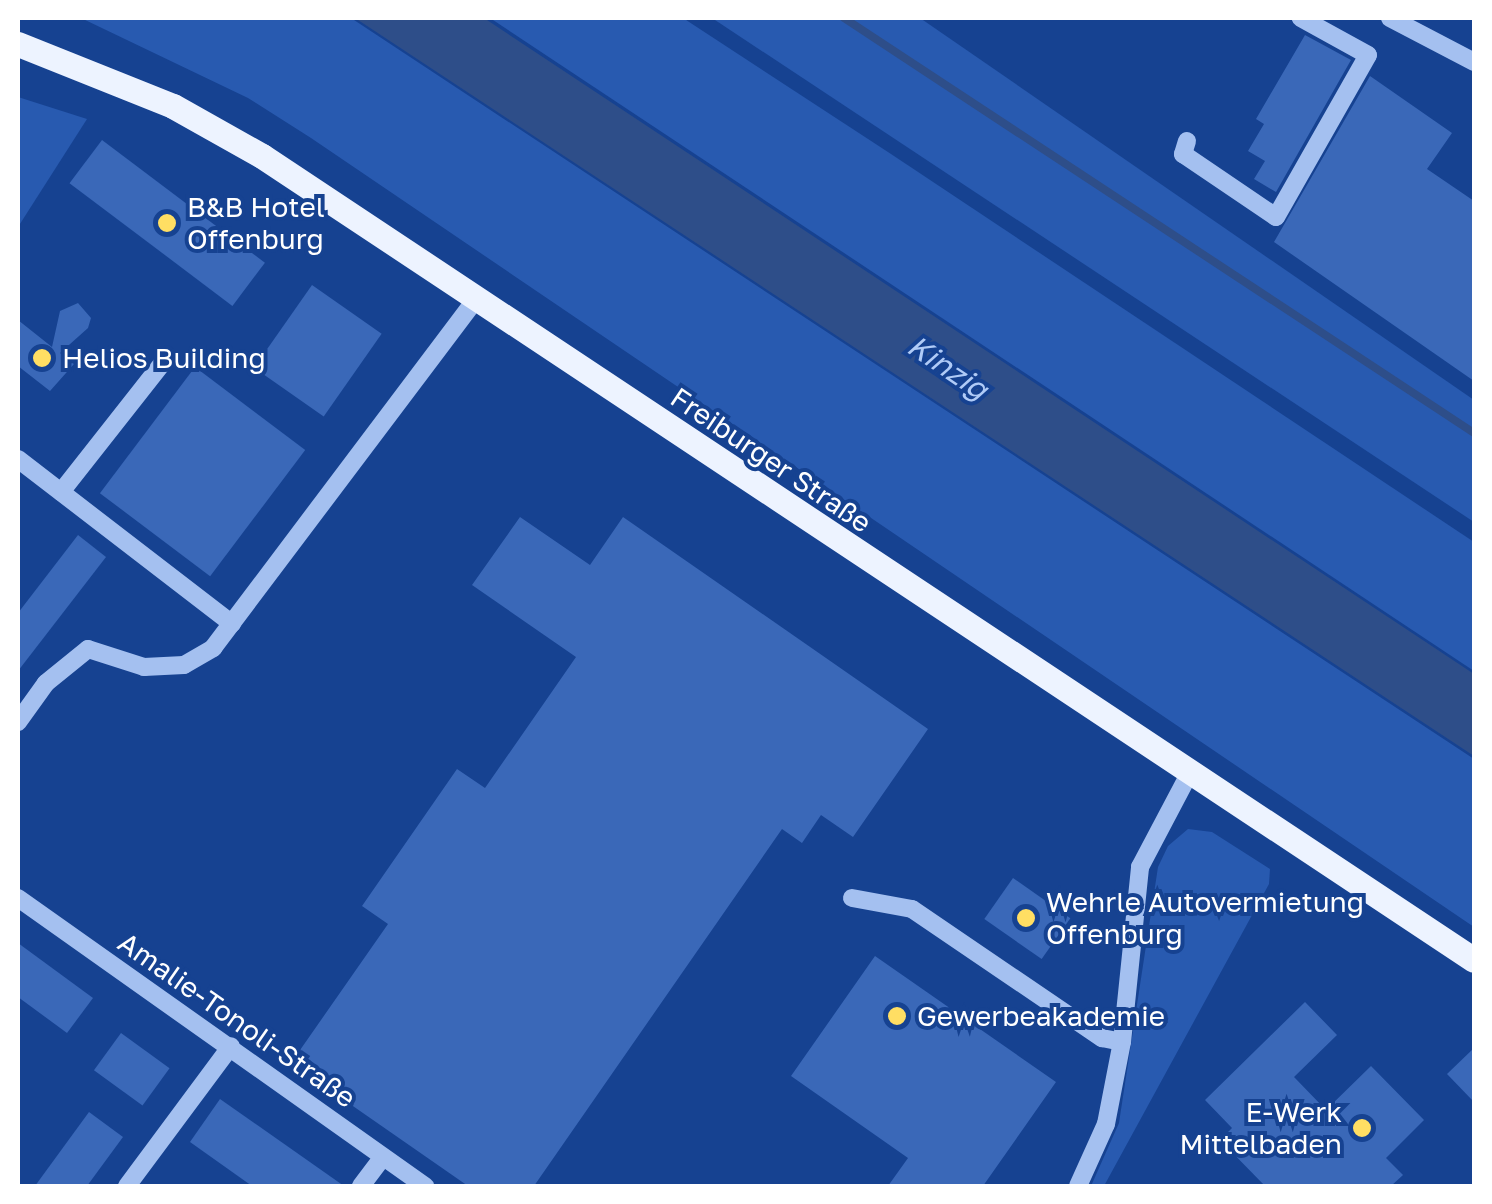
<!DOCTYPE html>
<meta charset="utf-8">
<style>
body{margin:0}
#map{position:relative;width:1492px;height:1204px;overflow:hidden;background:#164291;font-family:"Golos Text",sans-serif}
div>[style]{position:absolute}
.green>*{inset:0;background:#285ab0}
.water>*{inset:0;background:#2e4e89}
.stream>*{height:8px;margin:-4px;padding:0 4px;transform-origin:4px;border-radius:4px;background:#2e4e89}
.building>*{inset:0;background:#3a68b8;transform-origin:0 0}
.minor>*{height:18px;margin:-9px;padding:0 9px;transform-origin:9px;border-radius:9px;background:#a4c0f0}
.major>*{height:25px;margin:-12.5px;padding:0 12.5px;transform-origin:12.5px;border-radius:12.5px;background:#edf3ff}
.dots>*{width:28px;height:28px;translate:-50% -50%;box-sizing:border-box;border:5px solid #164291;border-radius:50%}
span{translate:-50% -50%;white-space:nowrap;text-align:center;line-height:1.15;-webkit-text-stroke:8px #164291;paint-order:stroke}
.poi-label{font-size:28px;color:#fff}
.left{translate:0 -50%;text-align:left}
.right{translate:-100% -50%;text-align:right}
.street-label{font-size:28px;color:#fff}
.water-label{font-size:30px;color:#b0cbf7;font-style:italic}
.frame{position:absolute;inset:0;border:20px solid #fff;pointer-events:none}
</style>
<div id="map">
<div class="green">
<i style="clip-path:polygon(81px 18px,351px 18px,1474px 759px,1474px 927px,311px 138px,248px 98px)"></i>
<i style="clip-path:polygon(490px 18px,683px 18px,891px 154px,1474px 542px,1474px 671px)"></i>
<i style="clip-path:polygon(712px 18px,920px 18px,1474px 400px,1474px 522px)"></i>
<i style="clip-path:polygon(18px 97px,87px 119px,18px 227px)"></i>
<i style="clip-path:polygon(1188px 829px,1212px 832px,1270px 869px,1269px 884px,1104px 1186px,1091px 1186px,1119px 1123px,1158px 867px,1168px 846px)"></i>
</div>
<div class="water">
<i style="clip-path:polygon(355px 18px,484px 18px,1474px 674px,1474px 756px)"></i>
</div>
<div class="stream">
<i style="left:844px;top:18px;width:754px;rotate:33.37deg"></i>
</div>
<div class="building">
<i style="clip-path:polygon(1305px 35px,1351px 60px,1276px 192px,1254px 179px,1265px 161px,1248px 151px,1264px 124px,1256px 119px)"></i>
<i style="clip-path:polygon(1370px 76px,1452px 133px,1427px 169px,1474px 201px,1474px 381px,1274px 242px)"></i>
<i style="left:102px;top:140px;width:204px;height:54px;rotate:37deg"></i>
<i style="left:312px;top:285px;width:85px;height:101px;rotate:35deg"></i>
<i style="clip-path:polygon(78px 303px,91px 318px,88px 328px,60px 353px,74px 364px,50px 391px,18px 366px,18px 320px,52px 347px,60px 311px)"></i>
<i style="left:195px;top:367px;width:138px;height:158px;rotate:37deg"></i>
<i style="clip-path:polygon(520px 517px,590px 565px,623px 517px,928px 729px,853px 837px,821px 815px,802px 843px,782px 829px,534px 1186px,468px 1186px,291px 1063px,388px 924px,362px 906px,457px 769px,485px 788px,576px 657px,472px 585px)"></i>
<i style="clip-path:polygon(78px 535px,106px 557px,18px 671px,18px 613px)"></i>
<i style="left:1013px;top:878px;width:70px;height:50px;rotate:35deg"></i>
<i style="clip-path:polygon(18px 943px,93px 998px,67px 1033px,18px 997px)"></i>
<i style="clip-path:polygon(875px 956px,1056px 1082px,983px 1186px,888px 1186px,908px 1158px,791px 1076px)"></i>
<i style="clip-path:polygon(1305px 1002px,1337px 1035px,1294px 1077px,1326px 1110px,1371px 1066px,1424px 1120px,1386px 1158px,1403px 1175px,1391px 1186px,1265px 1186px,1220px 1140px,1232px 1128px,1205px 1100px)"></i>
<i style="left:121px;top:1033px;width:60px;height:46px;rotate:36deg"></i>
<i style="clip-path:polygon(1474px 1048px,1474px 1102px,1447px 1074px)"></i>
<i style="clip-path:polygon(220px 1099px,344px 1186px,252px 1186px,190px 1142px)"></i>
<i style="clip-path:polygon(89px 1112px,123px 1137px,87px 1186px,35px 1186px)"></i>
</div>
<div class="minor">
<i style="left:1390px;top:18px;width:95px;rotate:27.6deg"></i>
<i style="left:1187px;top:141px;width:14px;rotate:107deg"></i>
<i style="left:1183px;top:154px;width:112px;rotate:34.1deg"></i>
<i style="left:1276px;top:217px;width:186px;rotate:-60.4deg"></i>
<i style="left:1368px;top:55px;width:77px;rotate:-151.1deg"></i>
<i style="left:18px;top:459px;width:270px;rotate:37.6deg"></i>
<i style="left:61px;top:492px;width:168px;rotate:-51.8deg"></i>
<i style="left:18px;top:722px;width:48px;rotate:-54.3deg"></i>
<i style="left:46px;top:683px;width:54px;rotate:-39deg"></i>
<i style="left:88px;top:649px;width:59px;rotate:17.8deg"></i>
<i style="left:144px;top:667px;width:40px;rotate:-2.9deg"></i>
<i style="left:184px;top:665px;width:34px;rotate:-30deg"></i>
<i style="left:213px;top:648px;width:437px;rotate:-53deg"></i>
<i style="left:18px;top:898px;width:499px;rotate:35.3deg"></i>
<i style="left:852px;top:898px;width:61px;rotate:10.4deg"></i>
<i style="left:912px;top:909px;width:230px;rotate:34.2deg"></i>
<i style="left:1102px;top:1038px;width:20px;rotate:11deg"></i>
<i style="left:127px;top:1186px;width:174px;rotate:-53.4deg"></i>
<i style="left:361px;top:1186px;width:36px;rotate:-53deg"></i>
<i style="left:1078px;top:1186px;width:68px;rotate:-65.7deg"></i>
<i style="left:1106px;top:1124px;width:84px;rotate:-79deg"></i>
<i style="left:1122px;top:1042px;width:176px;rotate:-84.1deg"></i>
<i style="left:1140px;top:867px;width:107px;rotate:-62.2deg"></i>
</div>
<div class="major">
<i style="left:18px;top:44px;width:167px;rotate:21.8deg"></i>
<i style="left:173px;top:106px;width:102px;rotate:29.3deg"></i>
<i style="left:262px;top:156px;width:1454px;rotate:33.56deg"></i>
</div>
<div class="dots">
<i style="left:167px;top:223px;background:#ffde63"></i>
<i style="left:42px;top:358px;background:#ffde63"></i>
<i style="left:1026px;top:918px;background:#ffde63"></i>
<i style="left:897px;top:1016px;background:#ffde63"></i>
<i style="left:1362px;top:1128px;background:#ffde63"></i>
</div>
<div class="poi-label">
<span class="left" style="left:187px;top:223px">B&amp;B Hotel<br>Offenburg</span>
<span class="left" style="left:62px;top:358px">Helios Building</span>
<span class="left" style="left:1046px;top:918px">Wehrle Autovermietung<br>Offenburg</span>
<span class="left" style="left:917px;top:1016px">Gewerbeakademie</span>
<span class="right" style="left:1342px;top:1128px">E-Werk<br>Mittelbaden</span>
</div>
<div class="street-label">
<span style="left:771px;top:460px;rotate:34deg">Freiburger Straße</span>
<span style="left:237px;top:1020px;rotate:35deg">Amalie-Tonoli-Straße</span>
</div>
<div class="water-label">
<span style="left:948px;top:367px;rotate:34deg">Kinzig</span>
</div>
<div class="frame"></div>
</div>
